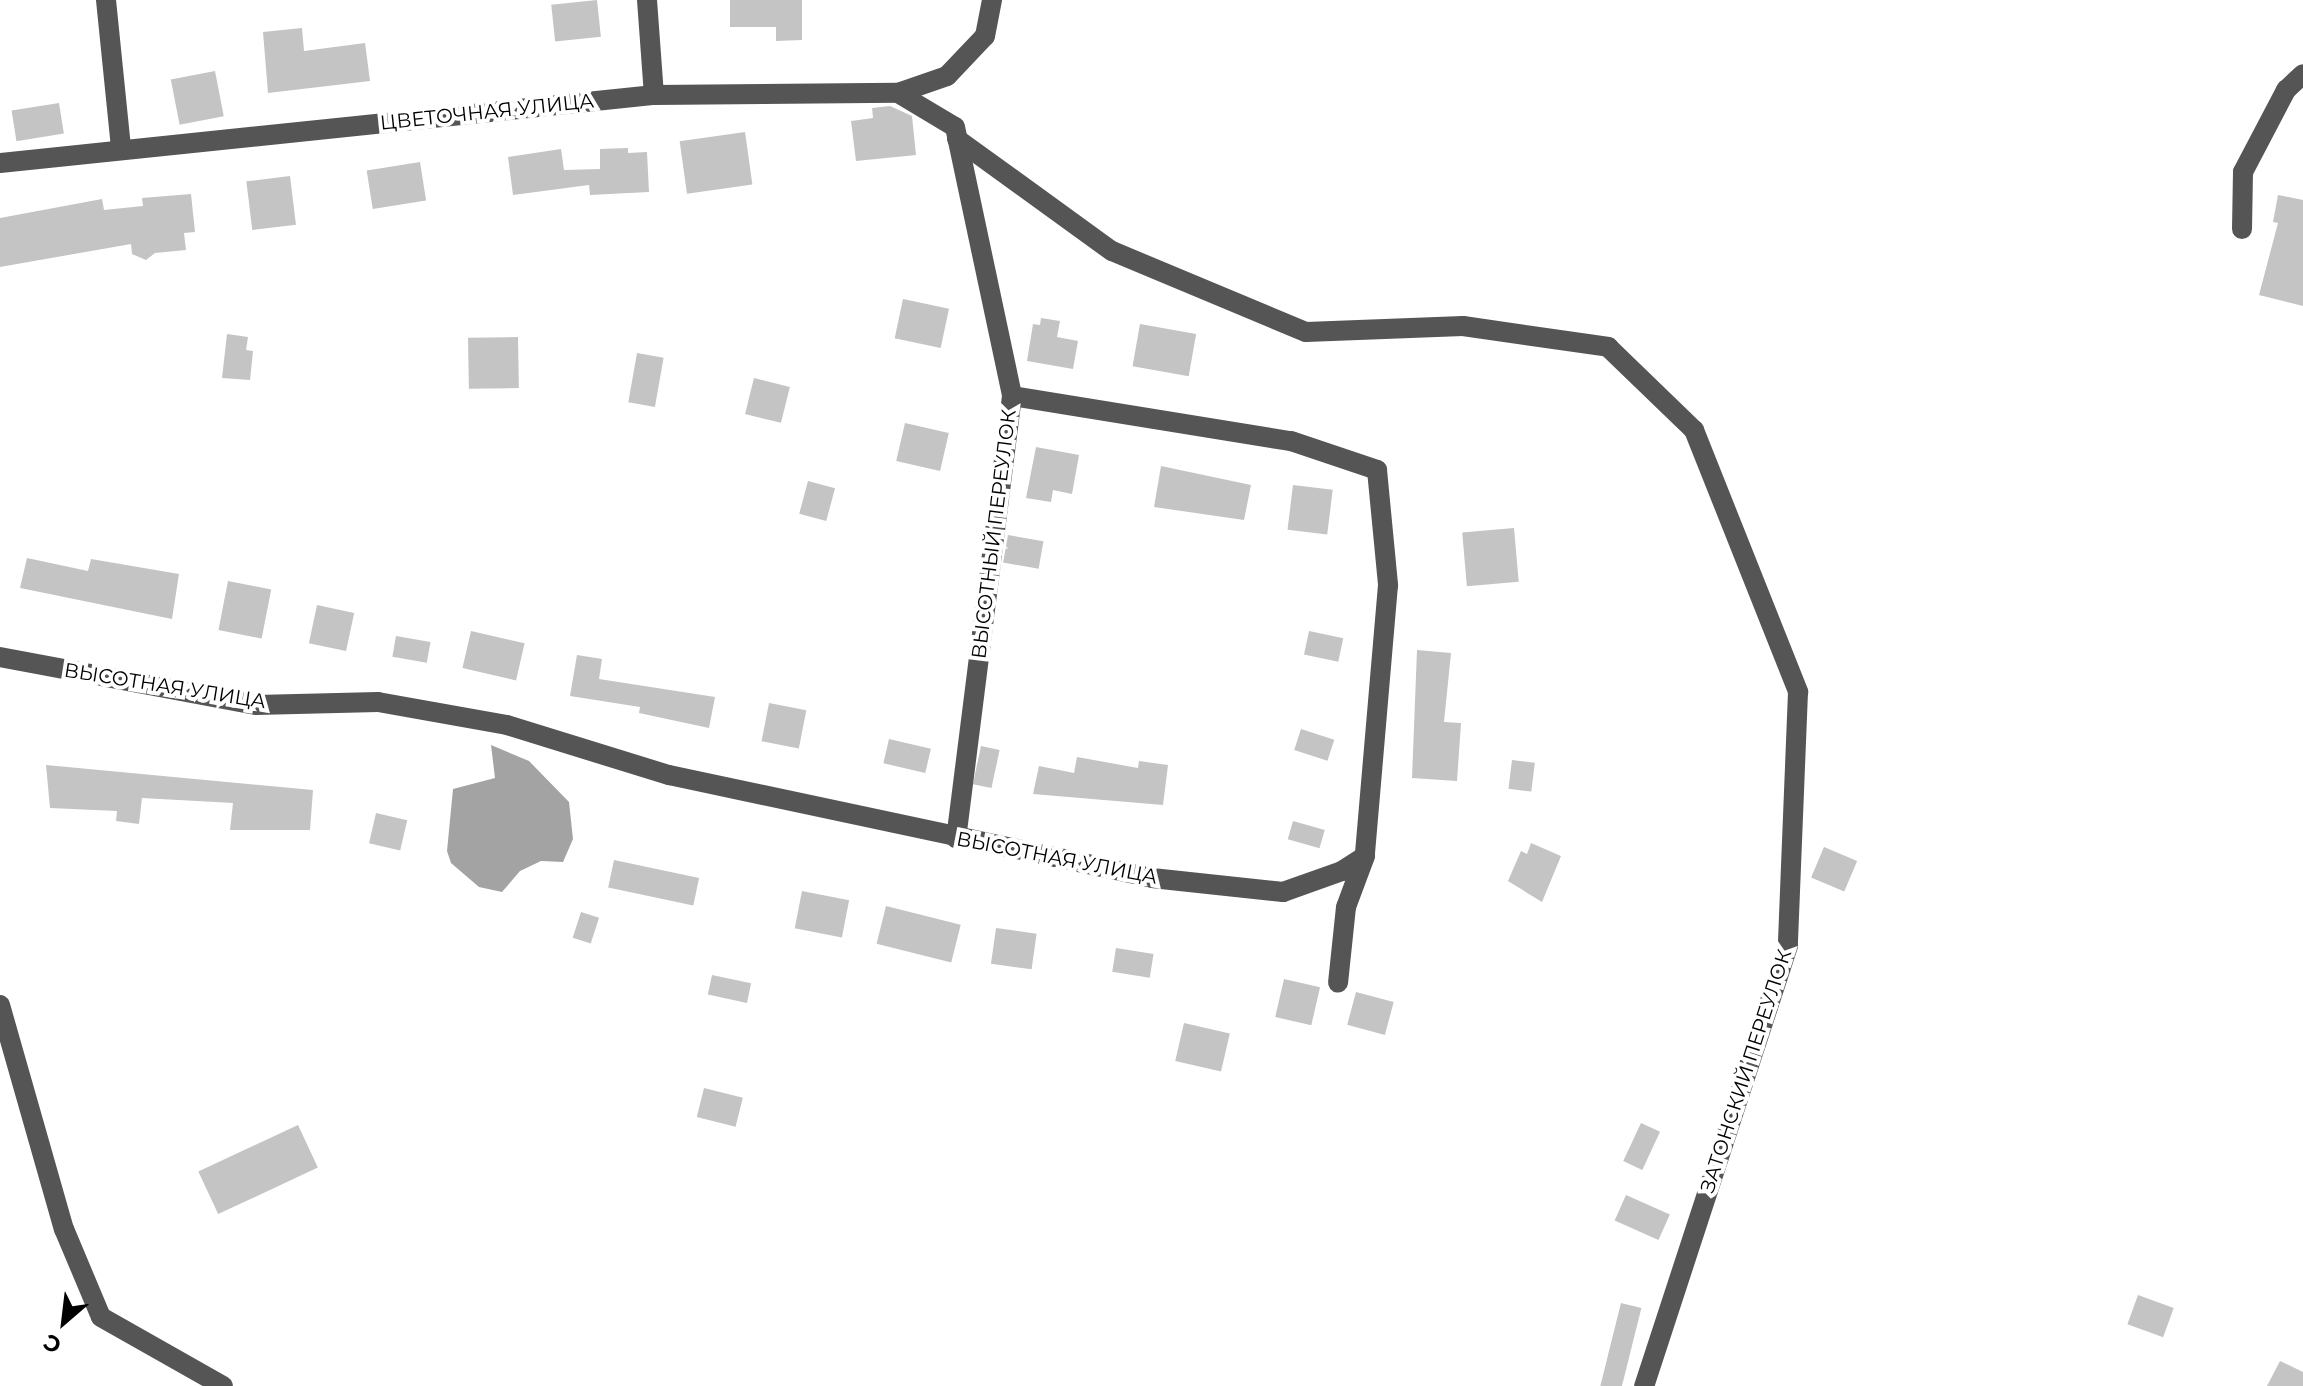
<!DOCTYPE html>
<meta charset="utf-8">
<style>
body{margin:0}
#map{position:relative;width:2303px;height:1386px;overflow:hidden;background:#fff;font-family:Montserrat,sans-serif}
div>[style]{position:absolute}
.water>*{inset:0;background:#a3a3a3}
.building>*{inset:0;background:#c4c4c4;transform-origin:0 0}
.minor>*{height:20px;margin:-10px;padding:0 10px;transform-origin:10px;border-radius:10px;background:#555}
span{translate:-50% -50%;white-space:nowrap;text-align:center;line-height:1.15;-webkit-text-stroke:8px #fff;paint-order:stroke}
.street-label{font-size:20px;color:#000}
.north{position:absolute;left:24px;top:1282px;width:80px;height:80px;-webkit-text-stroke:6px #fff;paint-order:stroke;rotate:208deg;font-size:22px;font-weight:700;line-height:32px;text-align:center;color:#000}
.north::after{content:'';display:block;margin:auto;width:28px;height:36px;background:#000;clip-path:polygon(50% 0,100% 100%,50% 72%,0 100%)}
</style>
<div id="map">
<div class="water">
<i style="clip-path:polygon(491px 745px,529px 761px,569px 802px,573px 839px,563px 862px,541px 861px,520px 871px,502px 892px,479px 887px,451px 863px,447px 851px,453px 789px,495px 778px)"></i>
</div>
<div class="building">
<i style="left:597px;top:0;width:37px;height:46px;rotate:84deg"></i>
<i style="clip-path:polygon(730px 0,802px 0,802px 40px,776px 41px,776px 27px,730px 27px)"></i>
<i style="clip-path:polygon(302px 28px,304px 51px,365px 43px,370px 81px,268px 93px,263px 32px)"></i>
<i style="left:215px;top:71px;width:46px;height:45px;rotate:79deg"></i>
<i style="left:59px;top:103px;width:31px;height:48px;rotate:81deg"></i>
<i style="clip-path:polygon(890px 106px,912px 116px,916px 155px,856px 161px,851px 121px,873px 118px,872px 108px)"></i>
<i style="left:745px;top:132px;width:53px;height:66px;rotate:82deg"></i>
<i style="clip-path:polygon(628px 148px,628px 153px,647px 152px,649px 192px,590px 195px,589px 185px,513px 195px,508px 157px,561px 149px,564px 170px,600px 169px,600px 149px)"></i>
<i style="left:420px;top:162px;width:39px;height:54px;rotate:81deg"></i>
<i style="left:290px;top:176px;width:49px;height:44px;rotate:83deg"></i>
<i style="clip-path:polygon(191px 194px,195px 232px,184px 233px,186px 250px,155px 253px,146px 260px,132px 254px,131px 244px,0 267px,0 218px,102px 199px,104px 210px,143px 206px,142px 198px)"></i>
<i style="clip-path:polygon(2278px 195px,2303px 200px,2303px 306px,2259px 295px,2278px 223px,2273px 222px)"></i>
<i style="left:903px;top:299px;width:47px;height:40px;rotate:12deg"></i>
<i style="clip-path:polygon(1041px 318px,1060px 321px,1057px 337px,1078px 341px,1073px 369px,1027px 361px,1033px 324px,1040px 325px)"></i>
<i style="left:1140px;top:324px;width:57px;height:43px;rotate:10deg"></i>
<i style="clip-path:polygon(227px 334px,248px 337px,246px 350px,253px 351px,250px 380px,222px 378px)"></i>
<i style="left:518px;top:337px;width:51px;height:50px;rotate:89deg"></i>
<i style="left:637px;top:353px;width:27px;height:50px;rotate:10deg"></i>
<i style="left:754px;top:378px;width:37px;height:37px;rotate:14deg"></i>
<i style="left:905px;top:423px;width:45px;height:39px;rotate:13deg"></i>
<i style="clip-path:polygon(1036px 447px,1079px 455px,1072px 494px,1053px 490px,1051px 502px,1026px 498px)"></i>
<i style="clip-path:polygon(1161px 466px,1251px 485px,1244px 520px,1154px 507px)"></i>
<i style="left:808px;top:481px;width:28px;height:34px;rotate:15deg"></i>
<i style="left:1293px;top:485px;width:40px;height:45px;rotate:7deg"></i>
<i style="left:1514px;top:528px;width:54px;height:52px;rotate:85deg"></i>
<i style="left:1008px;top:535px;width:36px;height:28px;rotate:10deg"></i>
<i style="clip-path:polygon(27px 558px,88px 571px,91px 559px,179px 574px,172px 619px,20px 588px)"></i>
<i style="left:228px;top:581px;width:44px;height:50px;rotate:11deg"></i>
<i style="left:317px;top:605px;width:38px;height:39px;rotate:12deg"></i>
<i style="left:471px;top:631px;width:55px;height:38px;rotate:13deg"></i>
<i style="left:1309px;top:631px;width:35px;height:24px;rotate:12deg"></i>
<i style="left:396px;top:636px;width:35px;height:21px;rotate:10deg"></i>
<i style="clip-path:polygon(1417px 650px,1451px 653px,1444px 722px,1461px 723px,1457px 781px,1412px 778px)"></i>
<i style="clip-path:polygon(577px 655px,602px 659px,599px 679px,715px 697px,709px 728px,639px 713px,640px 707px,570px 696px)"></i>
<i style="left:769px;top:703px;width:38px;height:39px;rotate:11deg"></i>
<i style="left:1301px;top:729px;width:35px;height:22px;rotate:18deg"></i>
<i style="left:889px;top:739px;width:43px;height:25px;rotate:13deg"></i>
<i style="left:981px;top:746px;width:19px;height:39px;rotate:12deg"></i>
<i style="clip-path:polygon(1077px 757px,1138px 768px,1139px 761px,1168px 765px,1163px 805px,1033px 794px,1039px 766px,1074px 773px)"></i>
<i style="left:1512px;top:760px;width:23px;height:29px;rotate:7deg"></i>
<i style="clip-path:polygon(46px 765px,313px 790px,310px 830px,230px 830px,233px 803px,142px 798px,139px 824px,116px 821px,117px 811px,50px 808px)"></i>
<i style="left:376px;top:813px;width:32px;height:31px;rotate:13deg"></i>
<i style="left:1293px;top:821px;width:33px;height:19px;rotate:16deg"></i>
<i style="clip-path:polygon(1531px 843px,1561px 856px,1542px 902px,1508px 881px,1521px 851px,1527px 854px)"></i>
<i style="left:1824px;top:847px;width:36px;height:33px;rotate:23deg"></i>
<i style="left:614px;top:860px;width:87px;height:28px;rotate:12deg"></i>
<i style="left:802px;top:891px;width:48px;height:38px;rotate:11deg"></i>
<i style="left:886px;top:906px;width:77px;height:39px;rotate:14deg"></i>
<i style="left:581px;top:912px;width:19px;height:27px;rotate:18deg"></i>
<i style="left:996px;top:928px;width:41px;height:36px;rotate:8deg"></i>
<i style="left:1116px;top:948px;width:38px;height:24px;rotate:9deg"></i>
<i style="left:712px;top:975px;width:40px;height:20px;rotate:12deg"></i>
<i style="left:1284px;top:979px;width:37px;height:39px;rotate:13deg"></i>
<i style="left:1356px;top:992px;width:39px;height:34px;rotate:15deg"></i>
<i style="left:1184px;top:1023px;width:47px;height:39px;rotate:13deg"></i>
<i style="left:704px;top:1088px;width:40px;height:30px;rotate:14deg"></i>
<i style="left:1641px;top:1123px;width:21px;height:42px;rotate:25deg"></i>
<i style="left:298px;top:1125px;width:47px;height:110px;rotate:65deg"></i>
<i style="left:1626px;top:1195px;width:48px;height:28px;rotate:24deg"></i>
<i style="left:2138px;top:1295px;width:38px;height:31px;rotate:20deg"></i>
<i style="left:1621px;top:1303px;width:21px;height:86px;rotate:14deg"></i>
<i style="clip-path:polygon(2280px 1361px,2303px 1372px,2303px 1386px,2267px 1386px)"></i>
</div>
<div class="minor">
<i style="left:106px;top:0;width:149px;rotate:84.2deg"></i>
<i style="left:647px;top:0;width:95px;rotate:85.8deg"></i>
<i style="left:898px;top:93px;width:52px;rotate:-19.1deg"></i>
<i style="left:947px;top:76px;width:55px;rotate:-46.5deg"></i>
<i style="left:985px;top:36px;width:37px;rotate:-79deg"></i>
<i style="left:957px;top:139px;width:191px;rotate:35.9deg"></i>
<i style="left:1112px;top:251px;width:210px;rotate:22.7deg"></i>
<i style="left:1306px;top:332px;width:157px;rotate:-2.2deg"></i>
<i style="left:1463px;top:326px;width:147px;rotate:8.2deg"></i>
<i style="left:1608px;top:347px;width:120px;rotate:44deg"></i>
<i style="left:1694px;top:430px;width:282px;rotate:68.3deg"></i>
<i style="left:1798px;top:692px;width:254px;rotate:92.3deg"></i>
<i style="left:1788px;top:946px;width:463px;rotate:108.1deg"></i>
<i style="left:0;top:163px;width:658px;rotate:-5.94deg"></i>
<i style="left:654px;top:95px;width:244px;rotate:-0.5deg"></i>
<i style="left:898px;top:93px;width:66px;rotate:30.8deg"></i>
<i style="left:955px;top:127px;width:275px;rotate:78deg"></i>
<i style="left:1012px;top:396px;width:446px;rotate:97.2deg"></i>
<i style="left:2242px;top:229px;width:57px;rotate:-89deg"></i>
<i style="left:2243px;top:172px;width:93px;rotate:-62.3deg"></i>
<i style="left:2286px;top:90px;width:23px;rotate:-43deg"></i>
<i style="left:1012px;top:396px;width:283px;rotate:9.2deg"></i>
<i style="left:1291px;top:441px;width:91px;rotate:18.6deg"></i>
<i style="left:1377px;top:470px;width:116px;rotate:84.5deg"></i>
<i style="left:1388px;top:585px;width:272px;rotate:94.9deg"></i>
<i style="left:1365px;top:856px;width:54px;rotate:110.4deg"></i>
<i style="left:1346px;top:907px;width:76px;rotate:96deg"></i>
<i style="left:0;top:657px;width:260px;rotate:10.6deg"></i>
<i style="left:256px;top:705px;width:122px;rotate:-1.4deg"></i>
<i style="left:378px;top:702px;width:131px;rotate:10.1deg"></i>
<i style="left:507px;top:725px;width:170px;rotate:17.2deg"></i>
<i style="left:669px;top:775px;width:494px;rotate:12deg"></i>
<i style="left:1152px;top:878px;width:132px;rotate:6.1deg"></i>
<i style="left:1283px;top:892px;width:63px;rotate:-19.6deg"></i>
<i style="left:1342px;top:871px;width:27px;rotate:-33deg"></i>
<i style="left:0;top:1005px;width:233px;rotate:74.1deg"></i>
<i style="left:64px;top:1229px;width:95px;rotate:67.2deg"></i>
<i style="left:101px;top:1317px;width:140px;rotate:29.5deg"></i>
</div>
<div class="street-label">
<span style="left:487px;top:112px;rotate:-6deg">ЦВЕТОЧНАЯ УЛИЦА</span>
<span style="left:994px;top:534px;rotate:-83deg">ВЫСОТНЫЙ ПЕРЕУЛОК</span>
<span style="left:165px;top:686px;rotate:9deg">ВЫСОТНАЯ УЛИЦА</span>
<span style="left:1057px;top:858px;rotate:11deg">ВЫСОТНАЯ УЛИЦА</span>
<span style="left:1746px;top:1071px;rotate:-72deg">ЗАТОНСКИЙ ПЕРЕУЛОК</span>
</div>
<div class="north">С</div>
</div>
